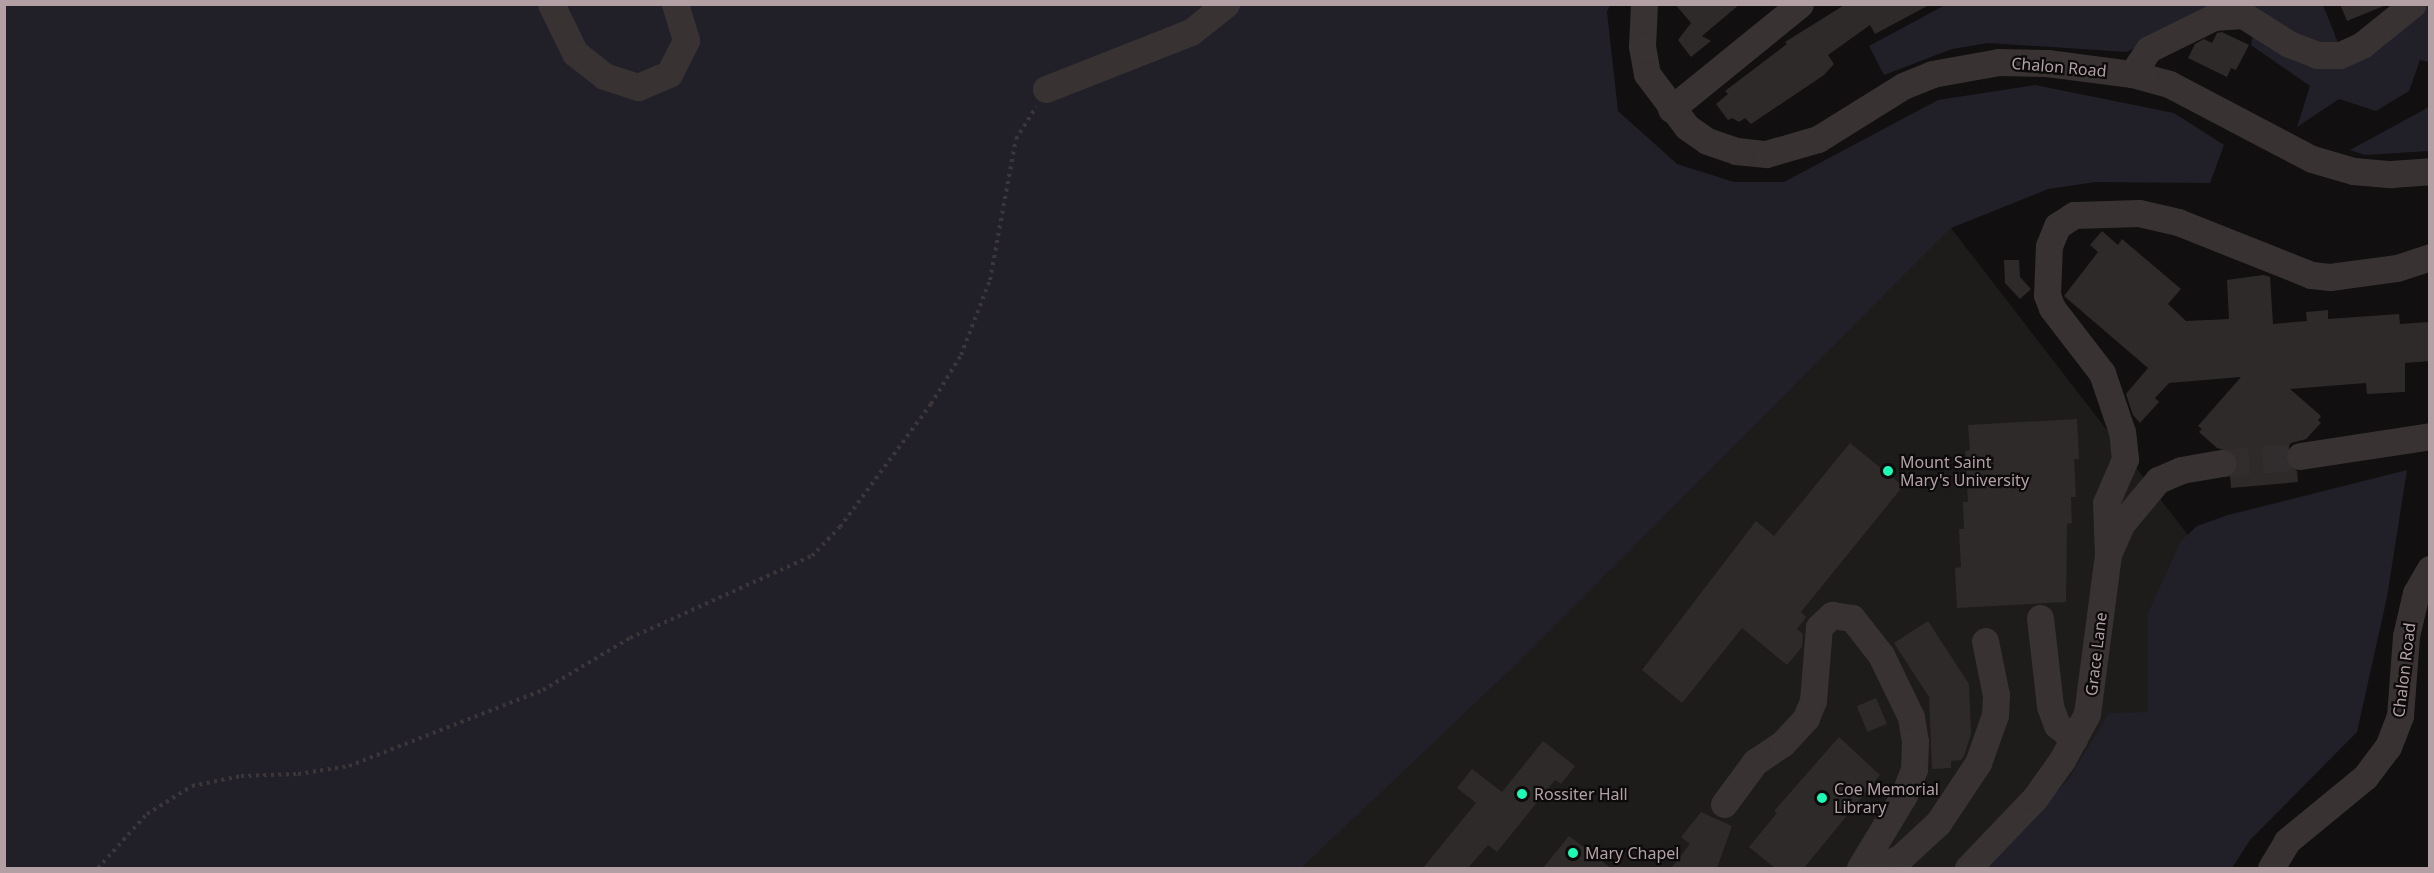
<!DOCTYPE html>
<style>
body{margin:0}
#map{position:relative;width:2434px;height:873px;overflow:hidden;background:#110f0f;font-family:"Noto Sans",sans-serif}
div>[style]{position:absolute}
.built>*{inset:0;background:#1e1b1b}
.green>*{inset:0;background:#212029}
.building>*{inset:0;background:#2e2a2a;transform-origin:0 0}
.minor-tunnel>*{height:27px;margin-top:-13.5px;transform-origin:0;background:repeating-linear-gradient(90deg,#312c2d 0 27px,transparent 0 41px)}
.path>*{height:4px;margin-top:-2px;transform-origin:0;background:repeating-linear-gradient(90deg,#3d3638 0 3px,transparent 0 7.5px)}
.minor>*{height:27px;margin:-13.5px;padding:0 13.5px;transform-origin:13.5px;border-radius:13.5px;background:#383233}
.dots>*{width:16px;height:16px;translate:-50% -50%;box-sizing:border-box;border:3px solid #0c0a0a;border-radius:50%}
span{translate:-50% -50%;white-space:nowrap;text-align:center;line-height:1.15;-webkit-text-stroke:4.5px #0c0a0a;paint-order:stroke}
.street-label{font-size:16px;color:#b3a0a5}
.poi-label{font-size:16px;color:#b3a0a5}
.left{translate:0 -50%;text-align:left}
.frame{position:absolute;inset:0;border:6px solid #b3a0a5;pointer-events:none}
</style>
<div id="map">
<div class="built">
<i style="clip-path:polygon(1918px 195px,1951px 228px,2195px 544px,2161px 726px,2026px 868px,1146px 868px)"></i>
</div>
<div class="green">
<i style="clip-path:polygon(1947px 4px,2323px 5px,2339px 45px,2330px 47px,2274px 25px,2164px 32px,2127px 52px,1988px 43px,1952px 49px,1884px 75px,1869px 46px)"></i>
<i style="clip-path:polygon(4px 5px,1610px 5px,1607px 12px,1618px 111px,1677px 164px,1734px 182px,1784px 182px,1938px 100px,2035px 85px,2174px 113px,2224px 145px,2210px 183px,2096px 182px,2048px 189px,1951px 228px,1512px 668px,1301px 868px,5px 868px)"></i>
<i style="clip-path:polygon(2419px 5px,2429px 5px,2429px 62px,2420px 60px,2409px 91px,2376px 111px,2339px 99px,2297px 127px,2310px 86px,2251px 45px,2255px 26px,2315px 58px)"></i>
<i style="clip-path:polygon(2429px 107px,2429px 151px,2365px 155px,2350px 150px)"></i>
<i style="clip-path:polygon(2407px 470px,2387px 597px,2357px 732px,2250px 840px,2232px 868px,1983px 868px,2068px 780px,2109px 713px,2148px 712px,2148px 613px,2181px 541px,2197px 526px,2228px 515px)"></i>
</div>
<div class="building">
<i style="clip-path:polygon(1675px 4px,1740px 4px,1702px 36px,1711px 41px,1691px 57px,1678px 40px,1691px 23px)"></i>
<i style="clip-path:polygon(1846px 4px,1931px 4px,1875px 34px,1870px 25px,1828px 55px,1834px 64px,1824px 75px,1751px 124px,1745px 118px,1739px 122px,1732px 118px,1728px 120px,1716px 104px,1728px 94px,1725px 91px,1787px 44px,1785px 42px)"></i>
<i style="clip-path:polygon(2340px 4px,2386px 4px,2386px 5px,2347px 21px)"></i>
<i style="clip-path:polygon(2222px 32px,2249px 45px,2236px 70px,2231px 68px,2227px 77px,2188px 58px,2195px 44px,2204px 39px,2212px 43px,2217px 33px)"></i>
<i style="clip-path:polygon(2102px 231px,2118px 245px,2122px 239px,2181px 289px,2168px 304px,2186px 321px,2229px 319px,2227px 280px,2263px 275px,2270px 277px,2273px 324px,2307px 321px,2306px 312px,2328px 310px,2328px 319px,2399px 314px,2400px 324px,2430px 322px,2430px 361px,2405px 363px,2405px 392px,2367px 394px,2366px 383px,2290px 389px,2321px 416px,2318px 420px,2321px 423px,2306px 439px,2291px 443px,2285px 451px,2285px 459px,2297px 471px,2298px 482px,2231px 488px,2230px 476px,2237px 468px,2234px 453px,2217px 448px,2199px 432px,2202px 429px,2198px 426px,2241px 377px,2169px 383px,2155px 398px,2159px 402px,2140px 423px,2133px 415px,2126px 394px,2148px 368px,2064px 296px,2098px 252px,2090px 245px)"></i>
<i style="clip-path:polygon(2004px 260px,2019px 260px,2020px 277px,2031px 289px,2020px 299px,2005px 283px)"></i>
<i style="clip-path:polygon(2077px 419px,2079px 459px,2074px 459px,2076px 497px,2071px 497px,2072px 523px,2067px 524px,2066px 602px,1957px 608px,1955px 568px,1961px 567px,1959px 529px,1964px 529px,1963px 502px,1968px 502px,1965px 451px,1970px 450px,1968px 425px)"></i>
<i style="clip-path:polygon(1850px 443px,1903px 486px,1801px 612px,1806px 617px,1797px 629px,1803px 634px,1802px 647px,1787px 665px,1742px 628px,1682px 703px,1642px 670px,1756px 521px,1774px 536px)"></i>
<i style="clip-path:polygon(1928px 621px,1969px 684px,1971px 734px,1964px 756px,1961px 760px,1951px 761px,1951px 768px,1932px 769px,1929px 697px,1894px 643px)"></i>
<i style="left:1876px;top:698px;width:28px;height:21px;rotate:67deg"></i>
<i style="clip-path:polygon(1839px 737px,1880px 775px,1804px 868px,1775px 868px,1749px 847px,1777px 813px,1774px 811px)"></i>
<i style="clip-path:polygon(1543px 741px,1575px 766px,1561px 784px,1555px 780px,1497px 852px,1488px 845px,1468px 868px,1423px 868px,1476px 803px,1457px 788px,1472px 769px,1502px 792px)"></i>
<i style="clip-path:polygon(1701px 812px,1732px 826px,1717px 868px,1671px 868px,1690px 844px,1681px 837px)"></i>
<i style="clip-path:polygon(1569px 836px,1611px 868px,1543px 868px)"></i>
</div>
<div class="minor-tunnel">
<i style="left:2222px;top:463px;width:78px;rotate:-5.1deg"></i>
</div>
<div class="path">
<i style="left:98px;top:868px;width:73px;rotate:-47.8deg"></i>
<i style="left:147px;top:814px;width:53px;rotate:-31.9deg"></i>
<i style="left:192px;top:786px;width:50px;rotate:-11.5deg"></i>
<i style="left:241px;top:776px;width:57px;rotate:-2deg"></i>
<i style="left:298px;top:774px;width:52px;rotate:-8.9deg"></i>
<i style="left:349px;top:766px;width:208px;rotate:-21.4deg"></i>
<i style="left:543px;top:690px;width:101px;rotate:-30.9deg"></i>
<i style="left:630px;top:638px;width:200px;rotate:-24.3deg"></i>
<i style="left:812px;top:556px;width:40px;rotate:-46deg"></i>
<i style="left:840px;top:527px;width:153px;rotate:-53.5deg"></i>
<i style="left:931px;top:404px;width:57px;rotate:-58.5deg"></i>
<i style="left:961px;top:355px;width:80px;rotate:-68.9deg"></i>
<i style="left:990px;top:280px;width:143px;rotate:-79.6deg"></i>
<i style="left:1016px;top:139px;width:38px;rotate:-58deg"></i>
</div>
<div class="minor">
<i style="left:551px;top:4px;width:55px;rotate:63.9deg"></i>
<i style="left:575px;top:53px;width:37px;rotate:38deg"></i>
<i style="left:604px;top:76px;width:36px;rotate:18deg"></i>
<i style="left:638px;top:87px;width:34px;rotate:-23deg"></i>
<i style="left:669px;top:74px;width:38px;rotate:-63deg"></i>
<i style="left:686px;top:40px;width:38px;rotate:-107deg"></i>
<i style="left:1644px;top:4px;width:42px;rotate:92.7deg"></i>
<i style="left:1642px;top:46px;width:28px;rotate:80deg"></i>
<i style="left:1647px;top:74px;width:66px;rotate:53deg"></i>
<i style="left:1687px;top:127px;width:24px;rotate:35deg"></i>
<i style="left:1707px;top:141px;width:31px;rotate:19deg"></i>
<i style="left:1736px;top:151px;width:30px;rotate:6deg"></i>
<i style="left:1766px;top:154px;width:54px;rotate:-16.1deg"></i>
<i style="left:1818px;top:139px;width:100px;rotate:-31.9deg"></i>
<i style="left:1903px;top:86px;width:31px;rotate:-22deg"></i>
<i style="left:1932px;top:74px;width:68px;rotate:-10.2deg"></i>
<i style="left:1999px;top:62px;width:48px;rotate:1.2deg"></i>
<i style="left:2047px;top:63px;width:86px;rotate:7.4deg"></i>
<i style="left:2132px;top:74px;width:38px;rotate:15deg"></i>
<i style="left:2169px;top:84px;width:161px;rotate:27.7deg"></i>
<i style="left:2312px;top:159px;width:43px;rotate:16.3deg"></i>
<i style="left:2353px;top:171px;width:38px;rotate:5deg"></i>
<i style="left:2391px;top:174px;width:39px;rotate:-4deg"></i>
<i style="left:2132px;top:74px;width:30px;rotate:-56deg"></i>
<i style="left:2149px;top:49px;width:72px;rotate:-26.2deg"></i>
<i style="left:2214px;top:17px;width:29px;rotate:-4deg"></i>
<i style="left:2243px;top:15px;width:54px;rotate:32.2deg"></i>
<i style="left:2289px;top:44px;width:30px;rotate:21deg"></i>
<i style="left:2317px;top:55px;width:23px"></i>
<i style="left:2340px;top:55px;width:24px;rotate:-24deg"></i>
<i style="left:2362px;top:45px;width:65px;rotate:-38.8deg"></i>
<i style="left:1046px;top:89px;width:156px;rotate:-21.5deg"></i>
<i style="left:1191px;top:32px;width:45px;rotate:-38.7deg"></i>
<i style="left:1671px;top:109px;width:166px;rotate:-39.1deg"></i>
<i style="left:2300px;top:456px;width:132px;rotate:-8.7deg"></i>
<i style="left:2108px;top:554px;width:51px;rotate:-92.2deg"></i>
<i style="left:2106px;top:503px;width:48px;rotate:-66.6deg"></i>
<i style="left:2125px;top:459px;width:27px;rotate:-96deg"></i>
<i style="left:2122px;top:432px;width:62px;rotate:-108.7deg"></i>
<i style="left:2102px;top:373px;width:82px;rotate:-127.6deg"></i>
<i style="left:2052px;top:308px;width:14px;rotate:-111deg"></i>
<i style="left:2047px;top:295px;width:49px;rotate:-87.7deg"></i>
<i style="left:2049px;top:246px;width:22px;rotate:-68deg"></i>
<i style="left:2057px;top:226px;width:20px;rotate:-33deg"></i>
<i style="left:2074px;top:215px;width:65px;rotate:-1.8deg"></i>
<i style="left:2139px;top:213px;width:40px;rotate:13deg"></i>
<i style="left:2178px;top:222px;width:143px;rotate:21.7deg"></i>
<i style="left:2311px;top:275px;width:19px;rotate:6deg"></i>
<i style="left:2330px;top:277px;width:68px;rotate:-7.7deg"></i>
<i style="left:2397px;top:268px;width:35px;rotate:-18deg"></i>
<i style="left:2040px;top:618px;width:89px;rotate:83.5deg"></i>
<i style="left:2050px;top:706px;width:20px;rotate:70deg"></i>
<i style="left:2057px;top:725px;width:22px;rotate:39deg"></i>
<i style="left:1724px;top:804px;width:52px;rotate:-53.6deg"></i>
<i style="left:1755px;top:762px;width:32px;rotate:-34deg"></i>
<i style="left:1782px;top:744px;width:35px;rotate:-47deg"></i>
<i style="left:1806px;top:718px;width:18px;rotate:-68deg"></i>
<i style="left:1813px;top:701px;width:74px;rotate:-85.4deg"></i>
<i style="left:1819px;top:627px;width:18px;rotate:-43deg"></i>
<i style="left:1832px;top:615px;width:20px;rotate:9deg"></i>
<i style="left:1852px;top:618px;width:47px;rotate:51.9deg"></i>
<i style="left:1881px;top:655px;width:69px;rotate:64.2deg"></i>
<i style="left:1911px;top:717px;width:24px;rotate:81deg"></i>
<i style="left:1915px;top:741px;width:28px;rotate:92deg"></i>
<i style="left:1914px;top:769px;width:28px;rotate:111deg"></i>
<i style="left:1904px;top:795px;width:85px;rotate:121.1deg"></i>
<i style="left:1876px;top:868px;width:26px;rotate:-23deg"></i>
<i style="left:1900px;top:858px;width:52px;rotate:-42.6deg"></i>
<i style="left:1938px;top:823px;width:72px;rotate:-56.3deg"></i>
<i style="left:1978px;top:763px;width:51px;rotate:-70.5deg"></i>
<i style="left:1995px;top:715px;width:20px;rotate:-87deg"></i>
<i style="left:1996px;top:695px;width:55px;rotate:-101.5deg"></i>
<i style="left:1968px;top:868px;width:97px;rotate:-46.3deg"></i>
<i style="left:2035px;top:798px;width:47px;rotate:-54.6deg"></i>
<i style="left:2062px;top:760px;width:52px;rotate:-61.5deg"></i>
<i style="left:2087px;top:714px;width:161px;rotate:-82.5deg"></i>
<i style="left:2108px;top:554px;width:34px;rotate:-66deg"></i>
<i style="left:2122px;top:523px;width:56px;rotate:-50.1deg"></i>
<i style="left:2158px;top:480px;width:25px;rotate:-23deg"></i>
<i style="left:2181px;top:470px;width:42px;rotate:-9.7deg"></i>
<i style="left:2271px;top:868px;width:31px;rotate:-59deg"></i>
<i style="left:2287px;top:841px;width:101px;rotate:-39.4deg"></i>
<i style="left:2365px;top:777px;width:38px;rotate:-53deg"></i>
<i style="left:2388px;top:747px;width:33px;rotate:-69deg"></i>
<i style="left:2400px;top:716px;width:80px;rotate:-85.7deg"></i>
<i style="left:2406px;top:636px;width:44px;rotate:-76.9deg"></i>
<i style="left:2416px;top:593px;width:28px;rotate:-60deg"></i>
</div>
<div class="dots">
<i style="left:1888px;top:471px;background:#1ff9b6"></i>
<i style="left:1522px;top:794px;background:#1ff9b6"></i>
<i style="left:1822px;top:798px;background:#1ff9b6"></i>
<i style="left:1573px;top:853px;background:#1ff9b6"></i>
</div>
<div class="street-label">
<span style="left:2059px;top:67px;rotate:5deg">Chalon Road</span>
<span style="left:2096px;top:654px;rotate:-83deg">Grace Lane</span>
<span style="left:2404px;top:670px;rotate:-83deg">Chalon Road</span>
</div>
<div class="poi-label">
<span class="left" style="left:1900px;top:471px">Mount Saint<br>Mary's University</span>
<span class="left" style="left:1834px;top:798px">Coe Memorial<br>Library</span>
<span class="left" style="left:1534px;top:794px">Rossiter Hall</span>
<span class="left" style="left:1585px;top:853px">Mary Chapel</span>
</div>
<div class="frame"></div>
</div>
